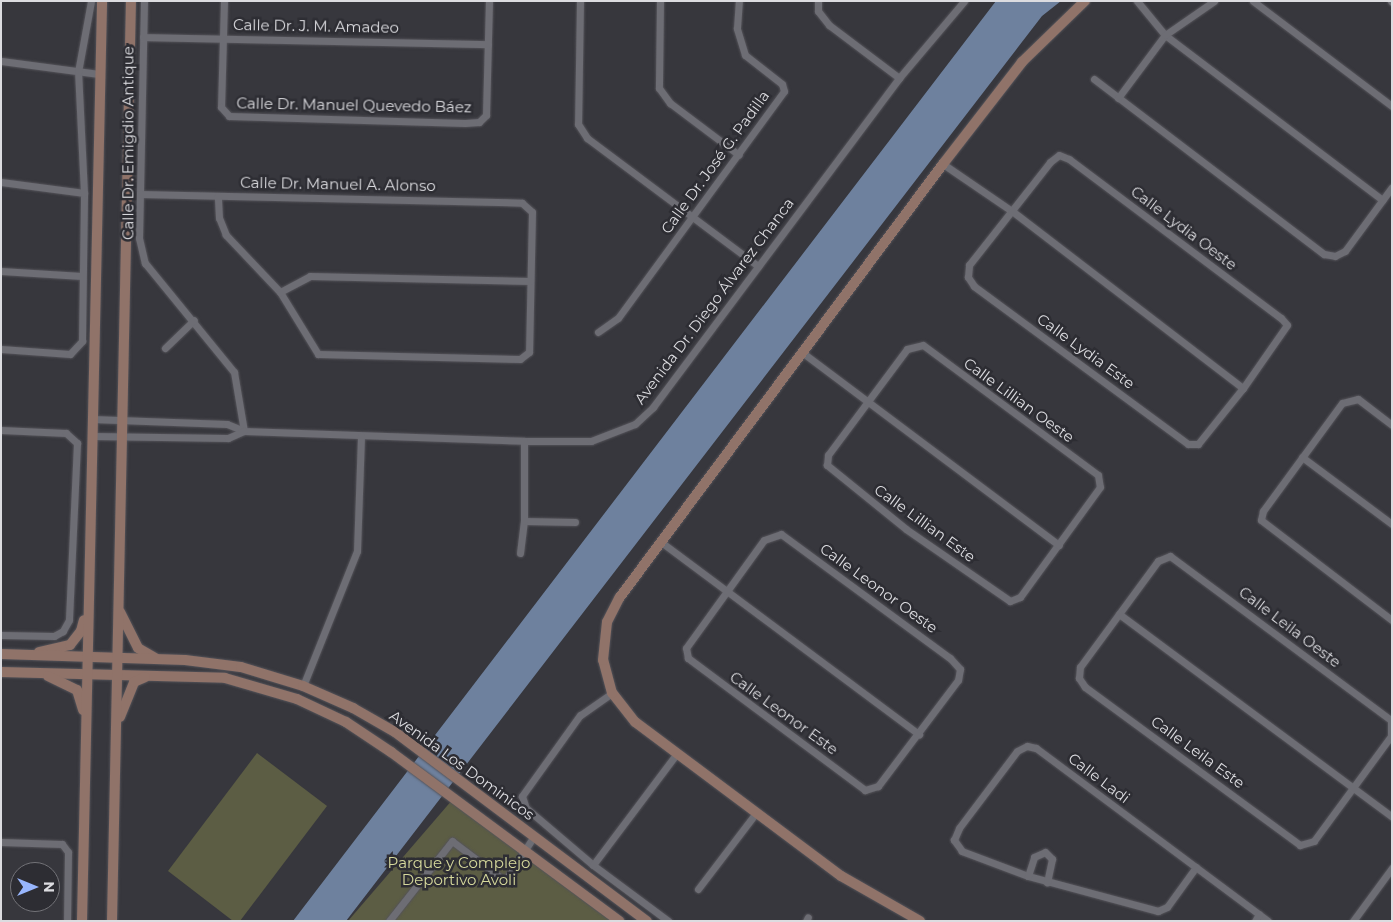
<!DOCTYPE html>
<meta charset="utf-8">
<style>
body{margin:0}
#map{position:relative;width:1393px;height:922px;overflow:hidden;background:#37373d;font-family:Montserrat,sans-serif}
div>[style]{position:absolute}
.green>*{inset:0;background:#5c5d44}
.water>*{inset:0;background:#6e819e}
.roads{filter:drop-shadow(0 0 1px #545359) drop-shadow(0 0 1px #545359)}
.street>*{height:7px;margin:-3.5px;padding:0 3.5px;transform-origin:3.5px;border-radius:3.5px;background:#6d6d74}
.secondary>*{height:10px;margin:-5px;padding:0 5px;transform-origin:5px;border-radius:5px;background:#907369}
span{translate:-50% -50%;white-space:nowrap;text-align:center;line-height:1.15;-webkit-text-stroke:5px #2d2d33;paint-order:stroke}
.street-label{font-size:15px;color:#dcdce0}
.park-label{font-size:15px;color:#d6d99c}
.frame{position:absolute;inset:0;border:2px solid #dcdce0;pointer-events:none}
.north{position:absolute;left:10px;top:862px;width:50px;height:50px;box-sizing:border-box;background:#2d2d33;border:1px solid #737378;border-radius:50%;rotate:90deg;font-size:14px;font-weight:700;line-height:20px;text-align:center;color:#dcdce0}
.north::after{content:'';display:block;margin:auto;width:18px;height:22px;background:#98b6fd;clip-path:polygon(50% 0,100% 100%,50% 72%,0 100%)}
</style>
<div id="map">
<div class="green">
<i style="clip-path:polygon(257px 753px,327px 806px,240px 921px,233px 921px,168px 871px)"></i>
<i style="clip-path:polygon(453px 799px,616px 921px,348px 921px)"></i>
</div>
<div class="water">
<i style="clip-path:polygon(996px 1px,1061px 1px,1042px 16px,346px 921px,293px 921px)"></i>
</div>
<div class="roads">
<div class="street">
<i style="left:144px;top:1px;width:237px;rotate:91.2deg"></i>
<i style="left:139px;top:238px;width:26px;rotate:77deg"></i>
<i style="left:145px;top:263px;width:141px;rotate:50.8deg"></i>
<i style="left:234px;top:372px;width:60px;rotate:80.4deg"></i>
<i style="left:224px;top:1px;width:106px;rotate:91.6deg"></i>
<i style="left:221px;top:107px;width:12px;rotate:48deg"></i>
<i style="left:229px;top:116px;width:236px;rotate:1.7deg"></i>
<i style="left:465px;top:123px;width:14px;rotate:-4deg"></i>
<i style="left:479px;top:122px;width:10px;rotate:-45deg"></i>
<i style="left:486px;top:115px;width:114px;rotate:-88.5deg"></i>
<i style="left:580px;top:1px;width:123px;rotate:90.9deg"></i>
<i style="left:578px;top:124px;width:17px;rotate:57deg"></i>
<i style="left:587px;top:138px;width:214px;rotate:36.8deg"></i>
<i style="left:660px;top:1px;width:87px;rotate:90.7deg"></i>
<i style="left:659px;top:88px;width:19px;rotate:54deg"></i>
<i style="left:670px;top:103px;width:86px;rotate:37deg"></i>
<i style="left:818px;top:1px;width:10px;rotate:90deg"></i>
<i style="left:818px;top:11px;width:18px;rotate:52deg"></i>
<i style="left:829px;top:25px;width:88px;rotate:37.1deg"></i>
<i style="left:1137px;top:1px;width:44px;rotate:50.5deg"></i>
<i style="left:1165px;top:35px;width:273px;rotate:37.2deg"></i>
<i style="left:1253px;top:1px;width:174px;rotate:37.1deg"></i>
<i style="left:1391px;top:1px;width:1px;rotate:45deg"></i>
<i style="left:143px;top:37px;width:345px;rotate:1.2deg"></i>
<i style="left:1px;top:61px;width:99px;rotate:7.6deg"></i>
<i style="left:1094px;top:79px;width:289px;rotate:37.3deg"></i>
<i style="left:1324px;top:254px;width:11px;rotate:10deg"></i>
<i style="left:1335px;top:256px;width:11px;rotate:-27deg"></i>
<i style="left:1345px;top:251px;width:79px;rotate:-53.7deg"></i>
<i style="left:1118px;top:98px;width:79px;rotate:-53.3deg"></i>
<i style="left:1165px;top:35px;width:60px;rotate:-34.8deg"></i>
<i style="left:1059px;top:155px;width:11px;rotate:22deg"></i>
<i style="left:1069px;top:159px;width:265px;rotate:36.9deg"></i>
<i style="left:1281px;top:318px;width:9px;rotate:49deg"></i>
<i style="left:1287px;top:325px;width:77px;rotate:124.9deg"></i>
<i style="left:1243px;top:388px;width:72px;rotate:128.8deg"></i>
<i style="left:1198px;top:444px;width:10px;rotate:180deg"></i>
<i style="left:1188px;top:444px;width:266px;rotate:-143.6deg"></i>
<i style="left:974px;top:286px;width:11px;rotate:-124deg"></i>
<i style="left:968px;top:277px;width:12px;rotate:-85deg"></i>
<i style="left:969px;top:265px;width:131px;rotate:-51.8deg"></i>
<i style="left:1050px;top:162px;width:11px;rotate:-38deg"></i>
<i style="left:943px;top:164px;width:83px;rotate:34.3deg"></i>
<i style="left:1012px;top:211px;width:291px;rotate:37.5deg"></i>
<i style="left:1px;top:182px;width:84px;rotate:7.5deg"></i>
<i style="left:140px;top:194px;width:382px;rotate:1.3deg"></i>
<i style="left:522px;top:203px;width:13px;rotate:42deg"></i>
<i style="left:532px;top:212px;width:140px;rotate:91.2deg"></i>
<i style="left:529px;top:352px;width:11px;rotate:142deg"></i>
<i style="left:520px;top:359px;width:202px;rotate:-178.6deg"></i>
<i style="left:318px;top:354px;width:73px;rotate:-121.5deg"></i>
<i style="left:280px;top:292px;width:79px;rotate:-133.5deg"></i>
<i style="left:226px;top:235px;width:18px;rotate:-112deg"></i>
<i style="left:219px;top:218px;width:22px;rotate:-93deg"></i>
<i style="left:1px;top:271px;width:81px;rotate:3.5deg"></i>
<i style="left:280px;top:292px;width:34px;rotate:-28deg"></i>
<i style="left:310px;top:276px;width:220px;rotate:1.3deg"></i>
<i style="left:598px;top:332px;width:24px;rotate:-35deg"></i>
<i style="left:618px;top:318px;width:281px;rotate:-53.8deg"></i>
<i style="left:784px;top:91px;width:7px;rotate:-106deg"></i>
<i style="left:782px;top:84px;width:47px;rotate:-141.9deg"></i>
<i style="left:745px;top:55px;width:28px;rotate:-107deg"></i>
<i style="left:737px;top:28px;width:27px;rotate:-86deg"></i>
<i style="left:923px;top:345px;width:218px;rotate:36.6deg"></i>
<i style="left:1098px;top:475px;width:12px;rotate:81deg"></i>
<i style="left:1100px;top:487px;width:136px;rotate:126deg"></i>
<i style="left:1020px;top:597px;width:11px;rotate:158deg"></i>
<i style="left:1010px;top:601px;width:126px;rotate:-145.3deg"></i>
<i style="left:906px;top:529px;width:102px;rotate:-141deg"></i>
<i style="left:827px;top:465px;width:10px;rotate:-84deg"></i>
<i style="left:828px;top:455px;width:132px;rotate:-53.3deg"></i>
<i style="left:907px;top:349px;width:16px;rotate:-14deg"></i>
<i style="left:165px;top:348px;width:40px;rotate:-44deg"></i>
<i style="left:1px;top:349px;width:69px;rotate:4.1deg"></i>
<i style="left:70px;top:354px;width:18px;rotate:-47deg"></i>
<i style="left:82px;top:341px;width:148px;rotate:-89.2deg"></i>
<i style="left:84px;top:193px;width:121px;rotate:-92.8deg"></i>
<i style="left:78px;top:72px;width:72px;rotate:-79.6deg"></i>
<i style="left:803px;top:353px;width:320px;rotate:36.9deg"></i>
<i style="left:92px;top:419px;width:135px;rotate:2.1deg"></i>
<i style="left:227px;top:424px;width:18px;rotate:22deg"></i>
<i style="left:244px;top:431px;width:280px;rotate:2deg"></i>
<i style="left:524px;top:441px;width:67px"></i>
<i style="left:591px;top:441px;width:47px;rotate:-21.1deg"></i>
<i style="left:635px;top:424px;width:25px;rotate:-43deg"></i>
<i style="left:653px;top:407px;width:411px;rotate:-53.2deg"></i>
<i style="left:899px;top:78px;width:101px;rotate:-49.8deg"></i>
<i style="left:1392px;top:425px;width:43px;rotate:-142.6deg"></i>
<i style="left:1358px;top:399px;width:16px;rotate:166deg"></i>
<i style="left:1342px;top:403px;width:134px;rotate:126.2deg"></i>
<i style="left:1263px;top:511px;width:9px;rotate:103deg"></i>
<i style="left:1261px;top:520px;width:165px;rotate:37.4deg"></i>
<i style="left:1px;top:430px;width:65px;rotate:2.6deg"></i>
<i style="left:66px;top:433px;width:15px;rotate:42deg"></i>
<i style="left:77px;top:443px;width:177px;rotate:92.6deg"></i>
<i style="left:69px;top:620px;width:13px;rotate:119deg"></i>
<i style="left:63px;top:631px;width:10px;rotate:151deg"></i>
<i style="left:54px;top:636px;width:53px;rotate:-178.9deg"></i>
<i style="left:92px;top:436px;width:136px;rotate:0.8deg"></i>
<i style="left:228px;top:438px;width:17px;rotate:-24deg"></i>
<i style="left:1302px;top:457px;width:112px;rotate:36.7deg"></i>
<i style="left:524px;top:521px;width:51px;rotate:1.1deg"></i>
<i style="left:781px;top:534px;width:210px;rotate:36.3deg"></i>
<i style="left:950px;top:658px;width:15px;rotate:48deg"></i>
<i style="left:960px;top:669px;width:11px;rotate:100deg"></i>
<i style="left:958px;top:680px;width:133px;rotate:127deg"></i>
<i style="left:878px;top:786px;width:14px;rotate:163deg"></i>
<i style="left:865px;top:790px;width:221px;rotate:-143.3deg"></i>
<i style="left:688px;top:658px;width:10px;rotate:-101deg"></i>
<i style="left:686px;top:648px;width:133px;rotate:-54.2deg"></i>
<i style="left:764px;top:540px;width:18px;rotate:-19deg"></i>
<i style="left:661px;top:542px;width:322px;rotate:36.7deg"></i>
<i style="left:520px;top:553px;width:32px;rotate:-83deg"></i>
<i style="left:524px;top:521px;width:80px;rotate:-90deg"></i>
<i style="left:1170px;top:556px;width:275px;rotate:36.6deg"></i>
<i style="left:1391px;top:720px;width:16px;rotate:90deg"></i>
<i style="left:1391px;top:736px;width:130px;rotate:126.3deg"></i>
<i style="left:1314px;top:841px;width:15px;rotate:164deg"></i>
<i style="left:1300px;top:845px;width:267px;rotate:-143.7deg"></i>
<i style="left:1085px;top:687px;width:11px;rotate:-124deg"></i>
<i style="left:1079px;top:678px;width:11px;rotate:-85deg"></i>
<i style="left:1080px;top:667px;width:132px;rotate:-53.7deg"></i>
<i style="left:1158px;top:561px;width:13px;rotate:-23deg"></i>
<i style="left:1119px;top:614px;width:340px;rotate:36.6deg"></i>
<i style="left:303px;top:686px;width:145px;rotate:-68.2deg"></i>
<i style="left:357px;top:551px;width:115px;rotate:-88deg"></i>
<i style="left:612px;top:693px;width:39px;rotate:145deg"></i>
<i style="left:580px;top:715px;width:100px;rotate:125.6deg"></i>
<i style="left:522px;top:796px;width:13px;rotate:72deg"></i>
<i style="left:526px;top:808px;width:88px;rotate:40.4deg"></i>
<i style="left:593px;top:865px;width:94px;rotate:36.7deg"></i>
<i style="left:1px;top:842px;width:61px;rotate:1.9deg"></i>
<i style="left:62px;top:844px;width:10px;rotate:53deg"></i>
<i style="left:68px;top:852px;width:69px;rotate:90.8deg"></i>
<i style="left:593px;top:865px;width:140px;rotate:-53.1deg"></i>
<i style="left:1196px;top:867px;width:49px;rotate:125.9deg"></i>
<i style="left:1167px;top:907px;width:10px;rotate:156deg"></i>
<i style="left:1158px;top:911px;width:135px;rotate:-164.9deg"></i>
<i style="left:1028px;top:876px;width:71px;rotate:-159.3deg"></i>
<i style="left:962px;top:851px;width:14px;rotate:-126deg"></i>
<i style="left:954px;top:840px;width:13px;rotate:-67deg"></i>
<i style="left:959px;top:828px;width:96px;rotate:-53deg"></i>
<i style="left:1017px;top:751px;width:11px;rotate:-27deg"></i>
<i style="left:1027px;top:746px;width:9px;rotate:13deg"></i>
<i style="left:1036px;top:748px;width:289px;rotate:36.7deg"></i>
<i style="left:1028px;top:876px;width:20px;rotate:-72deg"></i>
<i style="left:1034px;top:857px;width:12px;rotate:-24deg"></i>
<i style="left:1045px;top:852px;width:10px;rotate:45deg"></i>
<i style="left:1052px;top:859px;width:24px;rotate:102deg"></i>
<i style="left:698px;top:889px;width:96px;rotate:-52.7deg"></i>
<i style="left:389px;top:921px;width:102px;rotate:-51.8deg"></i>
<i style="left:452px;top:841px;width:66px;rotate:37deg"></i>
<i style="left:505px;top:881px;width:54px;rotate:-57.2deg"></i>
<i style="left:806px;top:921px;width:4px;rotate:-63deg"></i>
<i style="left:1255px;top:921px;width:8px;rotate:-60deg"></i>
<i style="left:1353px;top:921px;width:66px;rotate:-53.7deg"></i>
</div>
<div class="secondary">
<i style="left:120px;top:612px;width:40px;rotate:63.4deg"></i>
<i style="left:138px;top:648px;width:20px;rotate:30deg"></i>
<i style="left:39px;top:652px;width:32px;rotate:-13deg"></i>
<i style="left:70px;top:645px;width:18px;rotate:-52deg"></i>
<i style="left:81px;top:631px;width:11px;rotate:-75deg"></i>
<i style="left:1px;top:654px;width:184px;rotate:1.9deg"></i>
<i style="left:185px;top:660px;width:56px;rotate:7.1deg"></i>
<i style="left:241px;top:667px;width:65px;rotate:17deg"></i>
<i style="left:303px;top:686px;width:55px;rotate:23.7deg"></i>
<i style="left:353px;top:708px;width:48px;rotate:29.7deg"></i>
<i style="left:395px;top:732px;width:315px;rotate:36.9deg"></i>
<i style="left:1px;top:672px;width:224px;rotate:1.5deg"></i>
<i style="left:225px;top:678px;width:75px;rotate:16.3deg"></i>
<i style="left:297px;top:699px;width:54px;rotate:25.1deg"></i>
<i style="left:346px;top:722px;width:54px;rotate:33.7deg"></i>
<i style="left:391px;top:752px;width:284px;rotate:36.5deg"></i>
<i style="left:48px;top:676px;width:32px;rotate:26deg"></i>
<i style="left:77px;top:690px;width:21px;rotate:73deg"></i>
<i style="left:120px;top:717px;width:38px;rotate:-68deg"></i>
<i style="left:134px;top:682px;width:12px;rotate:-24deg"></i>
<i style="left:82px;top:921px;width:920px;rotate:-88.75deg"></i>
<i style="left:112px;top:921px;width:920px;rotate:-88.82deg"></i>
<i style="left:920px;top:921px;width:91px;rotate:-150.3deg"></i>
<i style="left:841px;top:876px;width:257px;rotate:-143.2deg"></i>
<i style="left:635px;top:722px;width:37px;rotate:-128deg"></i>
<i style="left:612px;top:693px;width:34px;rotate:-105deg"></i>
<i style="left:603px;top:660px;width:38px;rotate:-84deg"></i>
<i style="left:607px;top:622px;width:28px;rotate:-63deg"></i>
<i style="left:620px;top:597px;width:540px;rotate:-53.28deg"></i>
<i style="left:943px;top:164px;width:129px;rotate:-52.2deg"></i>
<i style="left:1022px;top:62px;width:88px;rotate:-44.1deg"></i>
</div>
</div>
<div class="street-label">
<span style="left:316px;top:26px;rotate:1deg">Calle Dr. J. M. Amadeo</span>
<span style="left:354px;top:105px;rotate:1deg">Calle Dr. Manuel Quevedo Báez</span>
<span style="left:128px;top:143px;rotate:-90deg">Calle Dr. Emigdio Antique</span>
<span style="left:715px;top:162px;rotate:-54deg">Calle Dr. José G. Padilla</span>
<span style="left:338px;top:184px;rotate:1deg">Calle Dr. Manuel A. Alonso</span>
<span style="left:1184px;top:228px;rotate:37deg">Calle Lydia Oeste</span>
<span style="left:714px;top:301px;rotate:-53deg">Avenida Dr. Diego Álvarez Chanca</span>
<span style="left:1086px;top:351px;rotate:36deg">Calle Lydia Este</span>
<span style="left:1019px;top:400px;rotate:36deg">Calle Lillian Oeste</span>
<span style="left:925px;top:523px;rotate:36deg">Calle Lillian Este</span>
<span style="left:879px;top:588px;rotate:36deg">Calle Leonor Oeste</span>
<span style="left:1290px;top:627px;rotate:37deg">Calle Leila Oeste</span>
<span style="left:784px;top:713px;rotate:36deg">Calle Leonor Este</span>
<span style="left:1198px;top:752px;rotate:36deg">Calle Leila Este</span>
<span style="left:462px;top:765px;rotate:36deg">Avenida Los Dominicos</span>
<span style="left:1099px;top:778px;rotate:37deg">Calle Ladi</span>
</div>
<div class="park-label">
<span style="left:459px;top:871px">Parque y Complejo<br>Deportivo Avoli</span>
</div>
<div class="frame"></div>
<div class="north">N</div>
</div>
